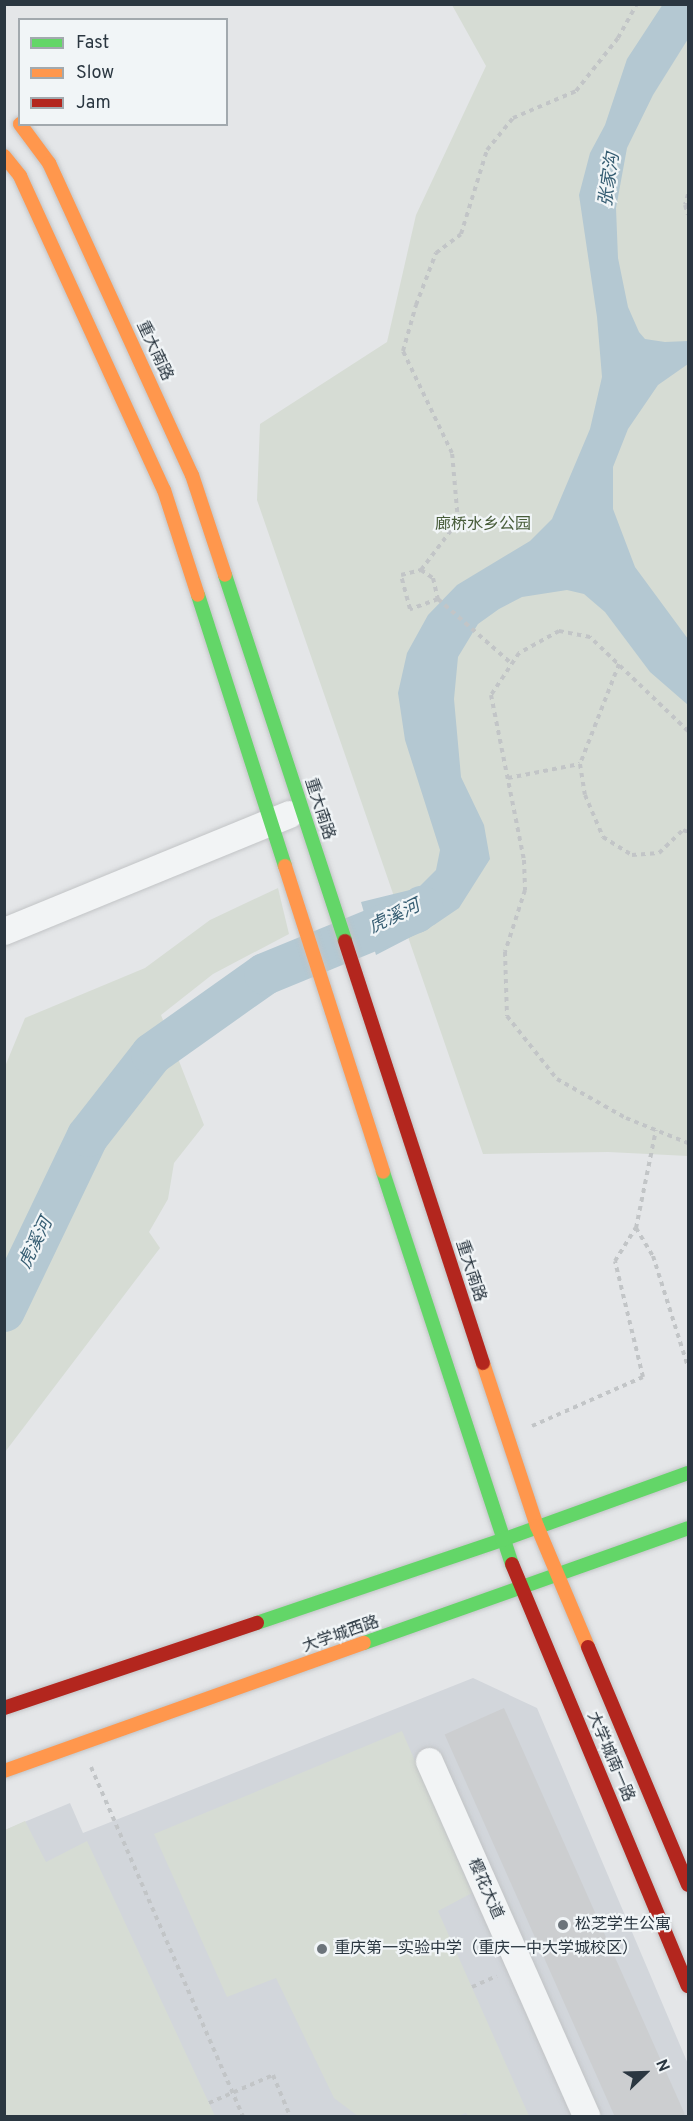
<!DOCTYPE html>
<meta charset="utf-8">
<style>
body{margin:0}
#map{position:relative;width:693px;height:2121px;overflow:hidden;background:#e4e6e8;font-family:Overpass,"Noto Sans SC",sans-serif}
div>[style]{position:absolute}
.built>*{inset:0;background:#d2d6db}
.green>*{inset:0;background:#d6dcd4}
.water>*{inset:0;background:#b4c8d2}
.river>*{height:42px;margin:-21px;padding:0 21px;transform-origin:21px;border-radius:21px;background:#b4c8d2}
.building>*{inset:0;background:#ccced0;transform-origin:0 0}
.path>*{height:4px;margin-top:-2px;transform-origin:0;background:repeating-linear-gradient(90deg,#c2c5c7 0 4.5px,transparent 0 9px)}
.roads{filter:drop-shadow(0 0 2px #c2c4c6) drop-shadow(0 0 2px #c2c4c6)}
.street>*{height:27px;margin:-13.5px;padding:0 13.5px;transform-origin:13.5px;border-radius:13.5px;background:#f2f4f5}
.fast>*{height:14px;margin:-7px;padding:0 7px;transform-origin:7px;border-radius:7px;background:#63d668}
.slow>*{height:14px;margin:-7px;padding:0 7px;transform-origin:7px;border-radius:7px;background:#ff974d}
.jam>*{height:14px;margin:-7px;padding:0 7px;transform-origin:7px;border-radius:7px;background:#b3261e}
.dots>*{width:16px;height:16px;translate:-50% -50%;box-sizing:border-box;border:3px solid #f1f5f7;border-radius:50%}
span{translate:-50% -50%;white-space:nowrap;text-align:center;line-height:1.15;-webkit-text-stroke:4.5px #f1f5f7;paint-order:stroke}
.street-label{font-size:16px;color:#2b3741}
.park-label{font-size:16px;color:#475c39}
.poi-label{font-size:16px;color:#2b3741}
.left{translate:0 -50%;text-align:left}
.water-label{font-size:18px;color:#375e73;font-style:italic}
.frame{position:absolute;inset:0;border:6px solid #2b3741;pointer-events:none}
.legend{position:absolute;left:18px;top:18px;width:210px;height:108px;box-sizing:border-box;background:#f1f5f7;border:2px solid #a2a9ae;margin:0;padding:8px 10px;list-style:none;font-size:18px;color:#2b3741}
.legend li{display:flex;align-items:center;gap:12px;height:30px}
.legend b{width:30px;border:2px solid #a2a9ae}
.north{position:absolute;left:615px;top:2043px;width:60px;height:60px;-webkit-text-stroke:4px #f1f5f7;paint-order:stroke;rotate:67deg;font-size:16px;font-weight:700;line-height:24px;text-align:center;color:#2b3741}
.north::after{content:'';display:block;margin:auto;width:21px;height:27px;background:#2b3741;clip-path:polygon(50% 0,100% 100%,50% 72%,0 100%)}
</style>
<div id="map">
<div class="built">
<i style="clip-path:polygon(473px 1678px,537px 1708px,688px 2064px,688px 2116px,5px 2116px,5px 1830px,70px 1803px,83px 1833px)"></i>
</div>
<div class="green">
<i style="clip-path:polygon(452px 5px,688px 5px,688px 1156px,608px 1152px,483px 1154px,257px 500px,260px 424px,387px 342px,416px 215px,486px 66px)"></i>
<i style="clip-path:polygon(278px 888px,289px 934px,213px 974px,161px 1015px,204px 1125px,174px 1163px,168px 1199px,149px 1232px,160px 1248px,5px 1452px,4px 1069px,25px 1018px,145px 968px,210px 920px)"></i>
<i style="clip-path:polygon(402px 1731px,472px 1893px,438px 1911px,529px 2116px,468px 2116px,466px 2113px,458px 2116px,358px 2116px,334px 2098px,276px 1978px,227px 1997px,154px 1834px)"></i>
<i style="clip-path:polygon(25px 1821px,46px 1862px,87px 1841px,215px 2116px,5px 2116px,5px 1830px)"></i>
</div>
<div class="water">
<i style="clip-path:polygon(663px 4px,688px 5px,688px 39px,653px 95px,627px 148px,616px 208px,618px 258px,628px 307px,639px 332px,645px 339px,665px 342px,688px 341px,688px 364px,658px 385px,628px 429px,613px 467px,613px 509px,635px 567px,688px 639px,688px 705px,650px 672px,605px 612px,584px 594px,567px 590px,522px 597px,499px 609px,478px 624px,458px 657px,454px 699px,461px 777px,484px 825px,490px 859px,459px 908px,434px 925px,376px 955px,361px 902px,418px 888px,436px 870px,440px 850px,405px 740px,398px 693px,407px 653px,428px 615px,457px 585px,530px 541px,552px 519px,590px 429px,602px 377px,597px 317px,579px 195px,590px 153px,605px 125px,627px 59px)"></i>
</div>
<div class="river">
<i style="left:4px;top:1311px;width:194px;rotate:-64.4deg"></i>
<i style="left:88px;top:1136px;width:104px;rotate:-52deg"></i>
<i style="left:152px;top:1054px;width:138px;rotate:-35.3deg"></i>
<i style="left:265px;top:974px;width:163px;rotate:-22.3deg"></i>
<i style="left:416px;top:912px;width:8px;rotate:-40deg"></i>
</div>
<div class="building">
<i style="left:504px;top:1708px;width:445px;height:65px;rotate:66deg"></i>
</div>
<div class="path">
<i style="left:688px;top:194px;width:11px;rotate:105deg"></i>
<i style="left:685px;top:205px;width:10px;rotate:73deg"></i>
<i style="left:421px;top:570px;width:61px;rotate:-52.9deg"></i>
<i style="left:458px;top:521px;width:68px;rotate:-95deg"></i>
<i style="left:452px;top:453px;width:113px;rotate:-115.7deg"></i>
<i style="left:403px;top:351px;width:48px;rotate:-74.2deg"></i>
<i style="left:416px;top:305px;width:56px;rotate:-69deg"></i>
<i style="left:436px;top:253px;width:31px;rotate:-37deg"></i>
<i style="left:461px;top:234px;width:88px;rotate:-72.8deg"></i>
<i style="left:487px;top:150px;width:41px;rotate:-50.9deg"></i>
<i style="left:513px;top:118px;width:69px;rotate:-23.2deg"></i>
<i style="left:576px;top:91px;width:68px;rotate:-51.6deg"></i>
<i style="left:618px;top:38px;width:39px;rotate:-61deg"></i>
<i style="left:438px;top:599px;width:30px;rotate:160deg"></i>
<i style="left:410px;top:609px;width:35px;rotate:-105deg"></i>
<i style="left:401px;top:575px;width:21px;rotate:-14deg"></i>
<i style="left:421px;top:570px;width:14px;rotate:34deg"></i>
<i style="left:433px;top:578px;width:22px;rotate:77deg"></i>
<i style="left:438px;top:599px;width:98px;rotate:41.3deg"></i>
<i style="left:619px;top:664px;width:107px;rotate:111.3deg"></i>
<i style="left:580px;top:764px;width:31px;rotate:81deg"></i>
<i style="left:585px;top:795px;width:46px;rotate:66.8deg"></i>
<i style="left:603px;top:837px;width:34px;rotate:32deg"></i>
<i style="left:632px;top:855px;width:27px;rotate:-4deg"></i>
<i style="left:659px;top:853px;width:33px;rotate:-44deg"></i>
<i style="left:683px;top:830px;width:5px;rotate:22deg"></i>
<i style="left:688px;top:731px;width:136px;rotate:-136.2deg"></i>
<i style="left:590px;top:637px;width:32px;rotate:-169deg"></i>
<i style="left:559px;top:631px;width:46px;rotate:151.2deg"></i>
<i style="left:519px;top:653px;width:50px;rotate:123.7deg"></i>
<i style="left:491px;top:695px;width:168px;rotate:78.7deg"></i>
<i style="left:524px;top:860px;width:30px;rotate:88deg"></i>
<i style="left:525px;top:890px;width:65px;rotate:107.9deg"></i>
<i style="left:505px;top:952px;width:64px;rotate:88.2deg"></i>
<i style="left:507px;top:1016px;width:80px;rotate:51.6deg"></i>
<i style="left:557px;top:1079px;width:79px;rotate:29.5deg"></i>
<i style="left:626px;top:1118px;width:67px;rotate:22deg"></i>
<i style="left:508px;top:778px;width:73px;rotate:-11deg"></i>
<i style="left:636px;top:1228px;width:33px;rotate:59deg"></i>
<i style="left:653px;top:1256px;width:116px;rotate:72.5deg"></i>
<i style="left:532px;top:1426px;width:121px;rotate:-23.8deg"></i>
<i style="left:643px;top:1377px;width:119px;rotate:-103.6deg"></i>
<i style="left:615px;top:1261px;width:39px;rotate:-58deg"></i>
<i style="left:636px;top:1228px;width:100px;rotate:-78.5deg"></i>
<i style="left:91px;top:1767px;width:381px;rotate:66.5deg"></i>
<i style="left:472px;top:1987px;width:27px;rotate:-24deg"></i>
<i style="left:209px;top:2103px;width:70px;rotate:-23.6deg"></i>
<i style="left:273px;top:2075px;width:44px;rotate:67.5deg"></i>
</div>
<div class="roads">
<div class="street">
<i style="left:4px;top:931px;width:308px;rotate:-22.3deg"></i>
<i style="left:429px;top:1761px;width:388px;rotate:66.1deg"></i>
</div>
<div class="fast">
<i style="left:225px;top:575px;width:385px;rotate:71.8deg"></i>
<i style="left:198px;top:595px;width:285px;rotate:72.2deg"></i>
<i style="left:383px;top:1172px;width:413px;rotate:71.8deg"></i>
<i style="left:257px;top:1623px;width:259px;rotate:-18.7deg"></i>
<i style="left:502px;top:1540px;width:198px;rotate:-19.8deg"></i>
<i style="left:364px;top:1643px;width:344px;rotate:-19.5deg"></i>
</div>
<div class="slow">
<i style="left:20px;top:124px;width:49px;rotate:53.4deg"></i>
<i style="left:49px;top:163px;width:343px;rotate:65.4deg"></i>
<i style="left:192px;top:475px;width:105px;rotate:71.7deg"></i>
<i style="left:4px;top:156px;width:26px;rotate:51deg"></i>
<i style="left:20px;top:176px;width:345px;rotate:65.4deg"></i>
<i style="left:164px;top:490px;width:110px;rotate:72.1deg"></i>
<i style="left:285px;top:866px;width:321px;rotate:72.2deg"></i>
<i style="left:483px;top:1363px;width:172px;rotate:71.7deg"></i>
<i style="left:537px;top:1526px;width:131px;rotate:67.1deg"></i>
<i style="left:4px;top:1771px;width:382px;rotate:-19.6deg"></i>
</div>
<div class="jam">
<i style="left:345px;top:941px;width:444px;rotate:71.9deg"></i>
<i style="left:512px;top:1564px;width:457px;rotate:67.4deg"></i>
<i style="left:588px;top:1647px;width:258px;rotate:67.2deg"></i>
<i style="left:4px;top:1708px;width:267px;rotate:-18.6deg"></i>
</div>
</div>
<div class="dots">
<i style="left:563px;top:1925px;background:#6c747b"></i>
<i style="left:322px;top:1949px;background:#6c747b"></i>
</div>
<div class="street-label">
<span style="left:154px;top:351px;rotate:65deg">重大南路</span>
<span style="left:319px;top:809px;rotate:72deg">重大南路</span>
<span style="left:470px;top:1271px;rotate:72deg">重大南路</span>
<span style="left:341px;top:1635px;rotate:-19deg">大学城西路</span>
<span style="left:610px;top:1757px;rotate:67deg">大学城南一路</span>
<span style="left:485px;top:1889px;rotate:66deg">樱花大道</span>
</div>
<div class="park-label">
<span style="left:483px;top:525px">廊桥水乡公园</span>
</div>
<div class="poi-label">
<span class="left" style="left:575px;top:1925px">松芝学生公寓</span>
<span class="left" style="left:334px;top:1949px">重庆第一实验中学（重庆一中大学城校区）</span>
</div>
<div class="water-label">
<span style="left:611px;top:180px;rotate:-82deg">张家沟</span>
<span style="left:395px;top:918px;rotate:-26deg">虎溪河</span>
<span style="left:37px;top:1244px;rotate:-64deg">虎溪河</span>
</div>
<div class="frame"></div>
<ul class="legend">
<li><b style="height:8px;background:#63d668"></b>Fast</li>
<li><b style="height:8px;background:#ff974d"></b>Slow</li>
<li><b style="height:8px;background:#b3261e"></b>Jam</li>
</ul>
<div class="north">N</div>
</div>
